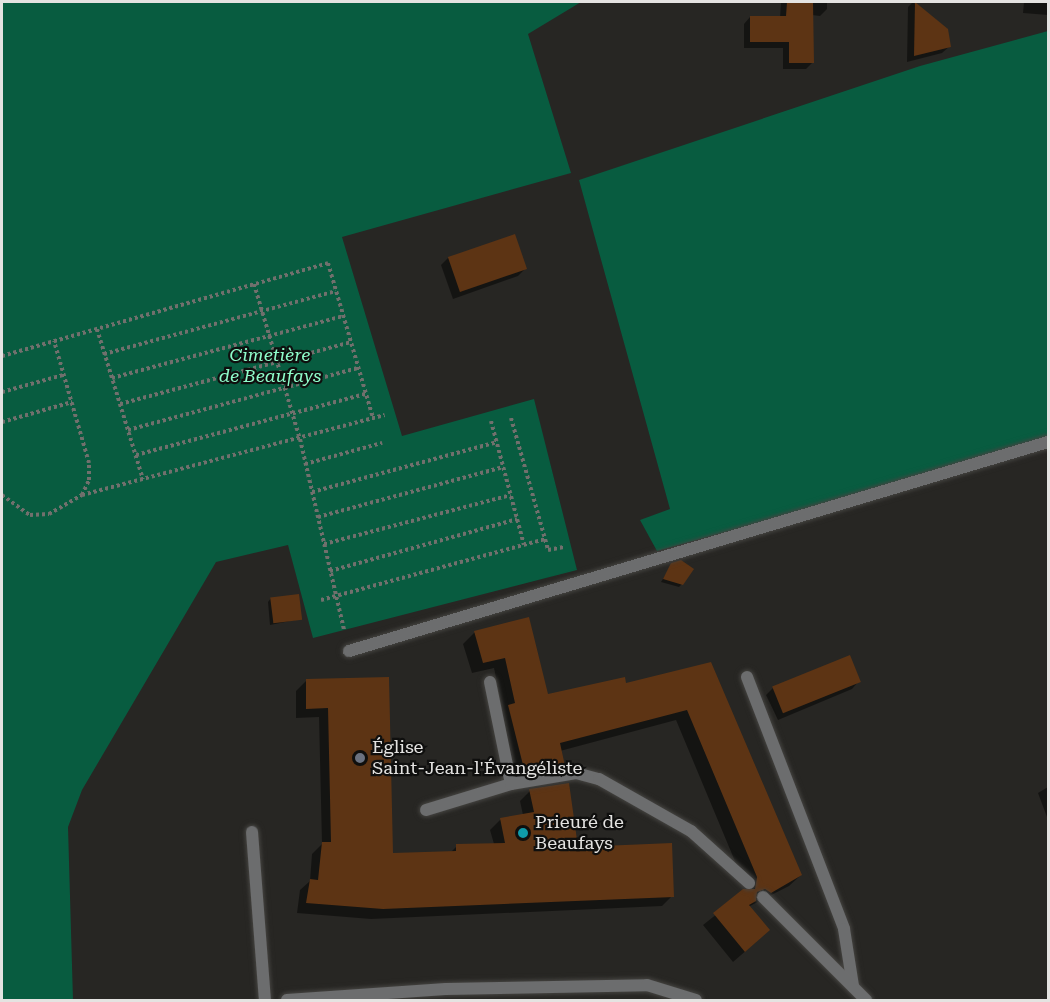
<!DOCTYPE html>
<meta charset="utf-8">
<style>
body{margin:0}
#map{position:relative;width:1050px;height:1002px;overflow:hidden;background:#272623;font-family:"Roboto Serif",serif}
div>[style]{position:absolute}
.green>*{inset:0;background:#085c40}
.shadow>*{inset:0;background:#0007}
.building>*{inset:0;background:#5d3414;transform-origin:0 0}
.path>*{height:4px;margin-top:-2px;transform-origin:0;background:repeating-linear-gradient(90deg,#71706d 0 3px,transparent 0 6px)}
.roads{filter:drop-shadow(0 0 2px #454441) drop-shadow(0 0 2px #454441)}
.lane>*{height:12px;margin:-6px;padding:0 6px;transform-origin:6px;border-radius:6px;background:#6c6d6e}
.dots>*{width:16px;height:16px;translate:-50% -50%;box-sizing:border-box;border:3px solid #0f0f0e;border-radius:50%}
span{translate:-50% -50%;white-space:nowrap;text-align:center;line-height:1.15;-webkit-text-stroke:4.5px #0f0f0e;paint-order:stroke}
.park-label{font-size:18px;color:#8ffdcb;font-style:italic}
.poi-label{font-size:18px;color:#e4e3e1}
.left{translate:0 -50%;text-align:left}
.frame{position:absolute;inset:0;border:3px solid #e4e3e1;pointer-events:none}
</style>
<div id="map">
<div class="green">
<i style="clip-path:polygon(2px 2px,581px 2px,528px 34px,571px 173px,342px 237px,402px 436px,534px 399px,577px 570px,313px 638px,288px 545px,216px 562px,82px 790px,68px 827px,73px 1000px,2px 1000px)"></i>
<i style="clip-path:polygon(1048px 31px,1048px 442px,657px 551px,640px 520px,670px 509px,579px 180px,920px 66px)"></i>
</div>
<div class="shadow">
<i style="clip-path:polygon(781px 2px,827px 2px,827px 9px,820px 16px,812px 15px,813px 62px,806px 69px,783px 69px,783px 48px,744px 48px,744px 24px,750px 17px,780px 18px)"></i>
<i style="clip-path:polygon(913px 2px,947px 29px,950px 46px,942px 53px,907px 62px,908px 7px)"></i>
<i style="clip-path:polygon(1024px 2px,1048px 2px,1048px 15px,1023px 13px)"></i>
<i style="clip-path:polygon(448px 258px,525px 269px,518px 276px,453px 299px,441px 265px)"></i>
<i style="clip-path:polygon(672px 565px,682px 584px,679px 587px,661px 582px)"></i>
<i style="clip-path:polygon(271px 598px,300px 619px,270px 625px,268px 602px)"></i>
<i style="clip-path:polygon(528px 618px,547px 696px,625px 684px,710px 664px,801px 875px,789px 886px,748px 907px,756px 942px,733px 962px,703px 925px,747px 890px,676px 720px,560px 751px,564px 766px,552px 777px,514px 784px,498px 717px,503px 712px,494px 668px,472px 673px,463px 644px,474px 633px)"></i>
<i style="clip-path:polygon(388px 678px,392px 854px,450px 853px,457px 846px,494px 844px,490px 830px,500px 820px,523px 815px,520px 801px,530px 791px,577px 848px,672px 896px,662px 906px,371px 919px,297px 913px,300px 890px,310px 881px,312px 854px,322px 844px,319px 717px,296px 718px,296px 691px,306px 681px)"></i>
<i style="clip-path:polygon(859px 681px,852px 689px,778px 720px,766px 695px,773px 688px)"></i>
<i style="clip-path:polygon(1048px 787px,1048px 816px,1047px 817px,1038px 793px)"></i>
</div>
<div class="building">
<i style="clip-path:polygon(787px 2px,813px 2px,814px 63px,789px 63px,789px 42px,750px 42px,750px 16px,786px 16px)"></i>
<i style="clip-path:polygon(915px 2px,948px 29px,951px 47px,914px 56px)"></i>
<i style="left:515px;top:234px;width:37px;height:71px;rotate:71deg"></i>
<i style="clip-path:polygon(681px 560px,694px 569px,683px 585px,663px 579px,671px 563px)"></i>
<i style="left:299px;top:594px;width:26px;height:29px;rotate:83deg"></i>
<i style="clip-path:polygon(529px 617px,548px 694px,625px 677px,626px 683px,711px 662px,802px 875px,771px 893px,765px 889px,757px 892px,756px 901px,749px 905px,770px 930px,745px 952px,713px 913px,743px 889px,755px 889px,757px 877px,687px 710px,560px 743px,565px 766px,525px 773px,508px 705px,515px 703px,505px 658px,483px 663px,474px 631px)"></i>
<i style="left:850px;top:655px;width:29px;height:84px;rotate:68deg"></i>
<i style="clip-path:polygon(389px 677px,393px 853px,456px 851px,456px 844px,505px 843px,500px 818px,534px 812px,529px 789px,569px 783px,578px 847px,672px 843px,674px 897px,383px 909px,306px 903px,310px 879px,318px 880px,322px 842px,331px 842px,328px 708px,306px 709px,306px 679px)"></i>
</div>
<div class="path">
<i style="left:254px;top:284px;width:162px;rotate:73.5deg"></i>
<i style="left:300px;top:439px;width:196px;rotate:77deg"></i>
<i style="left:97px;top:329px;width:157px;rotate:73deg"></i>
<i style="left:104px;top:354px;width:240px;rotate:-15.2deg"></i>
<i style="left:2px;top:356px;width:339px;rotate:-15.9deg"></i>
<i style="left:328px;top:263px;width:161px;rotate:73.8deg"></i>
<i style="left:112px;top:378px;width:239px;rotate:-15deg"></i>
<i style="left:2px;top:392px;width:63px;rotate:-15.6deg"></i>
<i style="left:120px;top:404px;width:239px;rotate:-15deg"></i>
<i style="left:511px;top:418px;width:137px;rotate:74.3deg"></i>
<i style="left:548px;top:550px;width:16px;rotate:-11deg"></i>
<i style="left:491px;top:421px;width:128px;rotate:75.1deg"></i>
<i style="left:2px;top:422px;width:73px;rotate:-15.9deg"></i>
<i style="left:128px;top:430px;width:238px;rotate:-15.1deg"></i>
<i style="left:136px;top:455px;width:238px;rotate:-14.9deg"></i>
<i style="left:305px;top:464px;width:80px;rotate:-15.3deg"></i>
<i style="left:312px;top:492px;width:192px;rotate:-15.1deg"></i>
<i style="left:2px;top:495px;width:34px;rotate:36deg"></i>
<i style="left:30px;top:515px;width:19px;rotate:-3deg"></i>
<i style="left:49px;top:514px;width:38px;rotate:-30deg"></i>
<i style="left:82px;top:495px;width:17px;rotate:-65deg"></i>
<i style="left:89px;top:480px;width:17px;rotate:-90deg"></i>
<i style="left:89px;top:463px;width:127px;rotate:-106deg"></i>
<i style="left:82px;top:495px;width:313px;rotate:-14.8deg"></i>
<i style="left:318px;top:517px;width:192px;rotate:-15.1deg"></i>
<i style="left:324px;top:544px;width:193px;rotate:-14.7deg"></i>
<i style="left:330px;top:571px;width:194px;rotate:-15.5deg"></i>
<i style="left:321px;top:600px;width:232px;rotate:-15.2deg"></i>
</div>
<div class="roads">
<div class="lane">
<i style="left:349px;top:651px;width:730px;rotate:-16.65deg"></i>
<i style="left:747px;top:677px;width:270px;rotate:68.9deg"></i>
<i style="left:844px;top:929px;width:58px;rotate:81deg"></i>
<i style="left:490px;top:682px;width:104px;rotate:78.4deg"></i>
<i style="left:426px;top:810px;width:89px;rotate:-17deg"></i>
<i style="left:511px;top:784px;width:66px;rotate:-9.6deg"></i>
<i style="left:576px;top:773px;width:24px;rotate:15deg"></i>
<i style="left:599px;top:779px;width:106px;rotate:29.5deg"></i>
<i style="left:691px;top:831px;width:78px;rotate:41.9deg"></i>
<i style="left:252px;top:832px;width:169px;rotate:85.6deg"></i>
<i style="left:763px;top:897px;width:146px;rotate:45deg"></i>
<i style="left:287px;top:1000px;width:159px;rotate:-4deg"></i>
<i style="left:446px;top:989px;width:201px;rotate:-1.1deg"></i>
<i style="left:647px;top:985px;width:51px;rotate:17deg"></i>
</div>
</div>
<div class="dots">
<i style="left:360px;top:758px;background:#6b7280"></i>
<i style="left:523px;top:833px;background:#0f9aa8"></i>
</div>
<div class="park-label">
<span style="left:270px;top:366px">Cimetière<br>de Beaufays</span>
</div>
<div class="poi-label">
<span class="left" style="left:372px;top:758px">Église<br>Saint-Jean-l'Évangéliste</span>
<span class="left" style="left:535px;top:833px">Prieuré de<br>Beaufays</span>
</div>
<div class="frame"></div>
</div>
